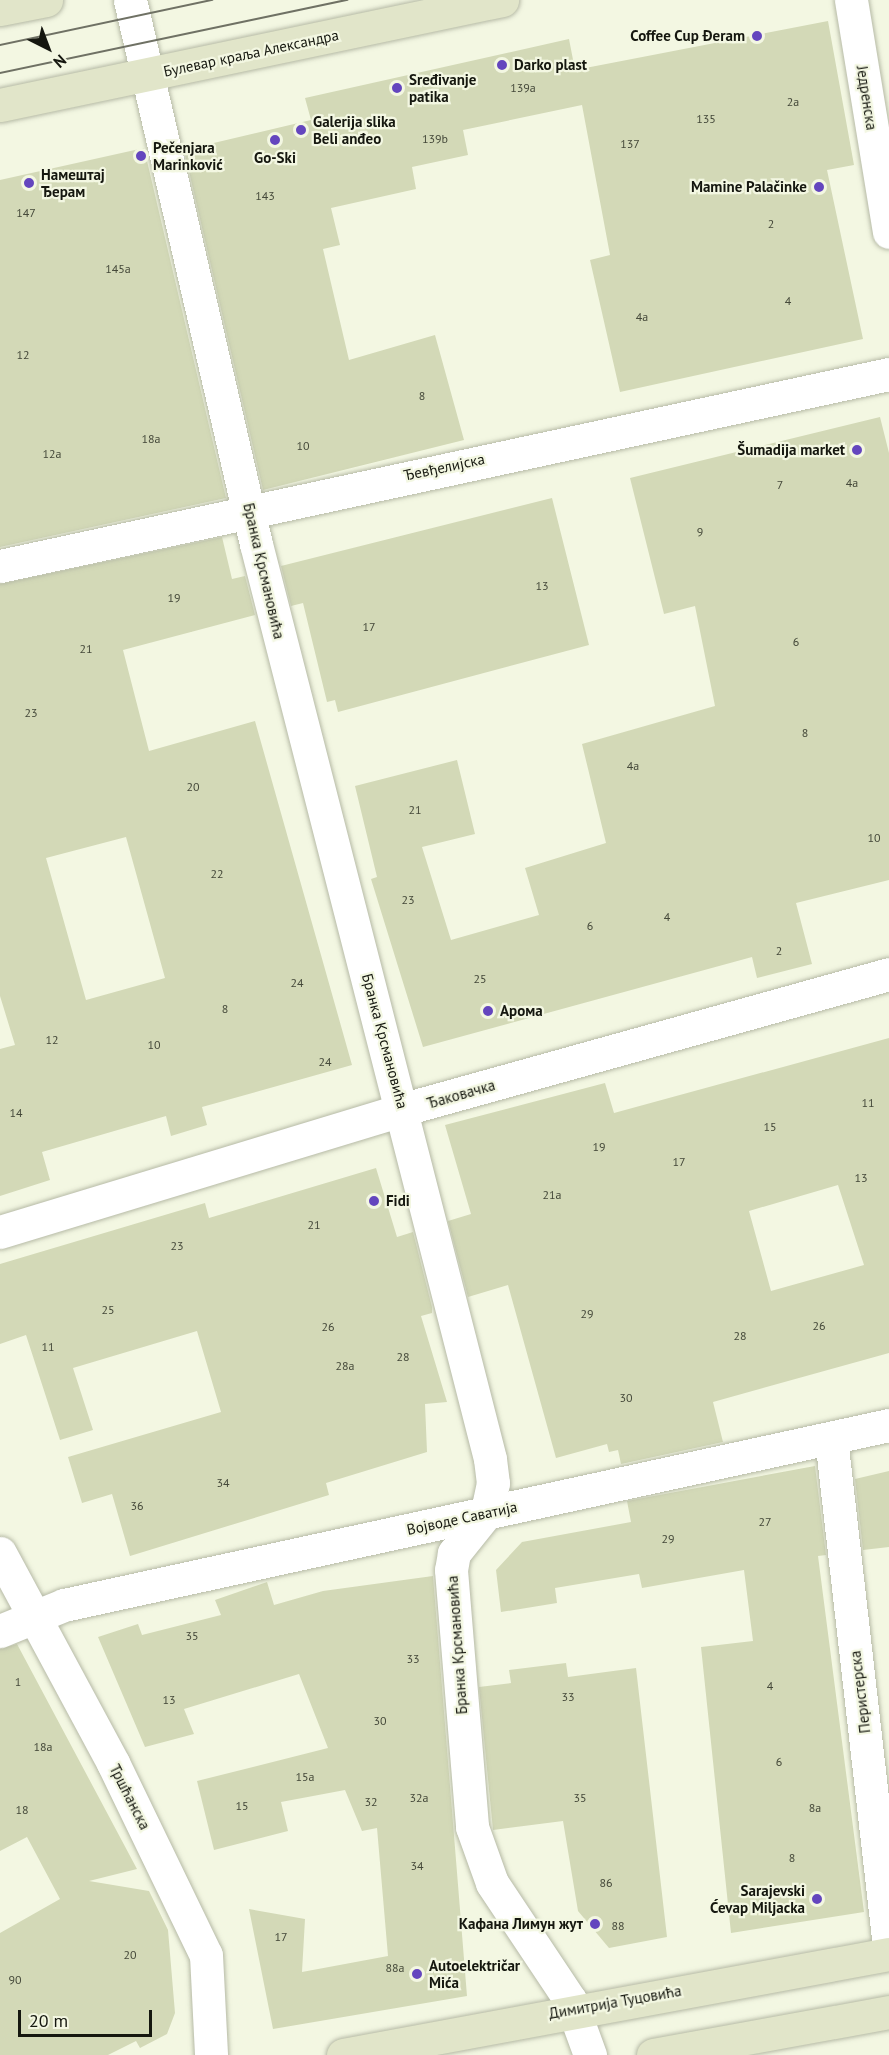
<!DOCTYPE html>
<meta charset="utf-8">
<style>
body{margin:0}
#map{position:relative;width:889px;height:2055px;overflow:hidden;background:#f3f7e2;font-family:"PT Sans",sans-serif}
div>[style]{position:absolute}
.building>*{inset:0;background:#d3d9b7}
.roads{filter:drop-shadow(0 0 2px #b6baa6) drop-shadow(0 0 2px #b6baa6)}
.minor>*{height:33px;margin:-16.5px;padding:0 16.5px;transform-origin:16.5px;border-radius:16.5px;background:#fff}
.tertiary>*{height:33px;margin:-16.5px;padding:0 16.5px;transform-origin:16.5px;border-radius:16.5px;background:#fff}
.secondary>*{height:33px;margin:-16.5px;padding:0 16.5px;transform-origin:16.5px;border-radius:16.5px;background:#e1e5c9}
.tram>*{height:1.5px;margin:-0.75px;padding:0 0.75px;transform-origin:0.75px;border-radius:0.75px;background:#6f7164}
.dots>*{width:16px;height:16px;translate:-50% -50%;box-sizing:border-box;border:3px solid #f3f7e2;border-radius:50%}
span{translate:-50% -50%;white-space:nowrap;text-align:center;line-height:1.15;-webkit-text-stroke:4.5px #f3f7e2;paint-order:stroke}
.number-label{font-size:12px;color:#444839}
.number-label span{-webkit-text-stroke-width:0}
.poi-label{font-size:15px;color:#15170f;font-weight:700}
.right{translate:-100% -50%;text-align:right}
.left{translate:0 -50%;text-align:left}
.street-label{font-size:15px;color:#15170f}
.north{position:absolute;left:18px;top:18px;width:60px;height:60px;-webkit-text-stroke:4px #f3f7e2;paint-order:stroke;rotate:138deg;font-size:16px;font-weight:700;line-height:24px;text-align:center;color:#15170f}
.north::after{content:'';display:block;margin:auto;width:21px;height:27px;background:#15170f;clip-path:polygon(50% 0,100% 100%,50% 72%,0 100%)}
.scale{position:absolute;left:18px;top:2010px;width:134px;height:27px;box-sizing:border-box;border:3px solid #15170f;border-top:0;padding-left:8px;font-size:18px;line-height:21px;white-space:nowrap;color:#15170f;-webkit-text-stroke:4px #f3f7e2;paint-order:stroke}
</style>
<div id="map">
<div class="building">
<i style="clip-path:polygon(828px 21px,854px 165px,827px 170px,863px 339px,620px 392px,590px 260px,610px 255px,582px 105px,463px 130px,468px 155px,412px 167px,416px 189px,331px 208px,340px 245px,323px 249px,349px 360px,435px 335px,464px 440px,263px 490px,184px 150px,311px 120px,305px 98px,569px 39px,575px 70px)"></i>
<i style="clip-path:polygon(144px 148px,226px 498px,0 547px,0 180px)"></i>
<i style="clip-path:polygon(880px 417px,889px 453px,889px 880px,796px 903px,812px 964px,757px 978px,752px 957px,423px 1047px,371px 879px,377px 877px,355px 786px,457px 760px,475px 834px,422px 847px,451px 940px,539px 915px,525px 868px,606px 843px,582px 744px,715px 706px,695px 606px,664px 614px,630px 478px)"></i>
<i style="clip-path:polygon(552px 498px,589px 645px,338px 712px,335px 700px,327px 702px,303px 603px,291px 606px,281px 566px)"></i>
<i style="clip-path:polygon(evenodd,222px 537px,232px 579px,245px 576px,255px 615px,123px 650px,149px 751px,255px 721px,352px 1065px,202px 1107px,207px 1125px,171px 1136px,166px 1116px,42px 1152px,50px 1180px,0 1196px,0 1049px,15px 1045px,0 996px,0 584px,222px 537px,126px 837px,165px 978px,86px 1000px,46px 858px,126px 837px)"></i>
<i style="clip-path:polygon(evenodd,889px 1038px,889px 1353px,713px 1402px,723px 1442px,621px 1464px,618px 1450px,609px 1452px,607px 1444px,556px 1458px,508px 1285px,468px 1297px,448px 1221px,471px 1214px,445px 1125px,605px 1083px,614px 1113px,889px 1038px,838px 1185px,864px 1265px,771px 1291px,749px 1211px,838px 1185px)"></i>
<i style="clip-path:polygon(376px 1168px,397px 1237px,413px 1232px,432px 1307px,432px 1313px,421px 1316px,447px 1402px,425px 1404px,427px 1452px,326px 1483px,329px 1495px,130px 1556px,112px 1494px,82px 1503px,68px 1457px,221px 1412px,197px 1331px,73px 1368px,93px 1430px,60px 1440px,26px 1335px,0 1344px,0 1264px,205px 1203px,209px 1218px)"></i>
<i style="clip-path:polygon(815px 1466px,826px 1555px,818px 1556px,864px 1912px,731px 1933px,701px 1647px,753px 1641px,744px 1570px,642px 1588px,639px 1574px,555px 1588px,557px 1603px,501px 1612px,496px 1570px,522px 1542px,631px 1522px,627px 1501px)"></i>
<i style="clip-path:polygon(889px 1471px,889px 1547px,863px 1550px,855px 1479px)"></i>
<i style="clip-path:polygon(433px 1576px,467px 1996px,273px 2029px,249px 1909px,305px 1919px,302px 1972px,388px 1956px,377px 1828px,362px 1831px,345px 1790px,281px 1802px,288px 1831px,214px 1850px,197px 1781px,328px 1748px,299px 1674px,184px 1709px,194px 1734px,145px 1747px,98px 1637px,138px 1624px,142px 1635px,221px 1615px,215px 1600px,267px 1582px,274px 1605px,323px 1591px)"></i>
<i style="clip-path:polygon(17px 1644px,137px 1869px,89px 1881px,149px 1891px,168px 1930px,175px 2013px,167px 2034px,140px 2048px,136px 2041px,108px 2055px,0 2055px,0 1933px,60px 1899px,27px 1837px,0 1851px,0 1649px)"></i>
<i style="clip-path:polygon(566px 1663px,568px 1677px,636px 1668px,667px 1937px,609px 1948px,578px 1911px,563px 1821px,493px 1830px,479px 1687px,511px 1683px,509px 1670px)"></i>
</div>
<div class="roads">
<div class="minor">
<i style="left:851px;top:0;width:235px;rotate:80.7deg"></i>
<i style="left:0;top:566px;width:909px;rotate:-12.19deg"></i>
<i style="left:0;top:1232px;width:422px;rotate:-16.9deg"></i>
<i style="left:404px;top:1109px;width:503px;rotate:-15.55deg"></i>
<i style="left:831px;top:1438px;width:511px;rotate:83.49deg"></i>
<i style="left:0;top:1631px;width:69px;rotate:-22.1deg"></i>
<i style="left:64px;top:1605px;width:844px;rotate:-12.31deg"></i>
</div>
<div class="tertiary">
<i style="left:130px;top:0;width:558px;rotate:76.96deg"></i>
<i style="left:256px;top:544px;width:944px;rotate:75.65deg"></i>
<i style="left:490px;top:1459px;width:24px;rotate:83deg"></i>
<i style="left:493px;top:1483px;width:30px;rotate:102deg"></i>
<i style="left:487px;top:1512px;width:53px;rotate:128.8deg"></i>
<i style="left:454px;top:1553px;width:17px;rotate:100deg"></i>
<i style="left:451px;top:1570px;width:258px;rotate:85.3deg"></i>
<i style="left:472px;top:1827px;width:59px;rotate:70.3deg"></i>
<i style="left:492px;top:1883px;width:141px;rotate:56.3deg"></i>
<i style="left:570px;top:2000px;width:59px;rotate:70deg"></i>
<i style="left:0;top:1553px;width:238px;rotate:61.7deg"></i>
<i style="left:113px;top:1763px;width:213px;rotate:64.2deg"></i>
<i style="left:206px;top:1955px;width:100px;rotate:87.1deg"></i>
</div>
<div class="secondary">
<i style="left:0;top:9px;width:47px;rotate:-11.1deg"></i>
<i style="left:0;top:105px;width:513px;rotate:-11.81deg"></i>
<i style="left:343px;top:2055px;width:555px;rotate:-10.48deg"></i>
<i style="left:653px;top:2055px;width:240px;rotate:-10.3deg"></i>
</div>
</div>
<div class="tram">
<i style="left:0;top:45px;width:217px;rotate:-12deg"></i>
<i style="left:0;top:73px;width:355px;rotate:-11.9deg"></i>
</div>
<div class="dots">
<i style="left:757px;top:36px;background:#6446be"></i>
<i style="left:502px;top:65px;background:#6446be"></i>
<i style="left:397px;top:88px;background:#6446be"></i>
<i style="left:301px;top:130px;background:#6446be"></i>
<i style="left:275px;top:140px;background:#6446be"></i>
<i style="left:141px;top:156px;background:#6446be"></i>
<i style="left:29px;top:183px;background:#6446be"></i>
<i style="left:819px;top:187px;background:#6446be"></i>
<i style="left:857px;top:450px;background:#6446be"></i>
<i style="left:488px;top:1011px;background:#6446be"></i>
<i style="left:374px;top:1201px;background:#6446be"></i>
<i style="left:817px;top:1899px;background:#6446be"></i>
<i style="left:595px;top:1924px;background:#6446be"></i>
<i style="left:417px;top:1974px;background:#6446be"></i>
</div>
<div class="number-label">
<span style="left:523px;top:88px">139a</span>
<span style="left:793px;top:102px">2a</span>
<span style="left:706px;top:119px">135</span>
<span style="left:435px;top:139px">139b</span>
<span style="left:630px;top:144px">137</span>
<span style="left:265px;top:196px">143</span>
<span style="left:26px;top:213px">147</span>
<span style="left:771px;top:224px">2</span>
<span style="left:118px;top:269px">145a</span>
<span style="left:788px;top:301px">4</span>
<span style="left:642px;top:317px">4a</span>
<span style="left:23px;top:355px">12</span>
<span style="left:422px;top:396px">8</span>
<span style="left:151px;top:439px">18a</span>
<span style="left:303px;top:446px">10</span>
<span style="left:52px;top:454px">12a</span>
<span style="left:852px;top:483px">4a</span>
<span style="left:780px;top:485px">7</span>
<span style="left:700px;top:532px">9</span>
<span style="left:542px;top:586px">13</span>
<span style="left:174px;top:598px">19</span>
<span style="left:369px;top:627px">17</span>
<span style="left:796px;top:642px">6</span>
<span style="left:86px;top:649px">21</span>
<span style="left:31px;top:713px">23</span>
<span style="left:805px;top:733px">8</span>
<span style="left:633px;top:766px">4a</span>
<span style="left:193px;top:787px">20</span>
<span style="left:415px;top:810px">21</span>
<span style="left:874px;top:838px">10</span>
<span style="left:217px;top:874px">22</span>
<span style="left:408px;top:900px">23</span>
<span style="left:667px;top:917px">4</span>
<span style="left:590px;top:926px">6</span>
<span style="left:779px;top:951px">2</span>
<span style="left:480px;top:979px">25</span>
<span style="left:297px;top:983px">24</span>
<span style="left:225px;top:1009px">8</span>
<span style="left:52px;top:1040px">12</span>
<span style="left:154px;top:1045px">10</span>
<span style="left:325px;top:1062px">24</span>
<span style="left:868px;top:1103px">11</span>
<span style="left:16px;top:1113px">14</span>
<span style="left:770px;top:1127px">15</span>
<span style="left:599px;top:1147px">19</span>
<span style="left:679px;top:1162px">17</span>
<span style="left:861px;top:1178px">13</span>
<span style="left:552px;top:1195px">21a</span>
<span style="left:314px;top:1225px">21</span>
<span style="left:177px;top:1246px">23</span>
<span style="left:108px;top:1310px">25</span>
<span style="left:587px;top:1314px">29</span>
<span style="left:819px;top:1326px">26</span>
<span style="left:328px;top:1327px">26</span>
<span style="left:740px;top:1336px">28</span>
<span style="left:48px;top:1347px">11</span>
<span style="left:403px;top:1357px">28</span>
<span style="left:345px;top:1366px">28a</span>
<span style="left:626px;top:1398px">30</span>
<span style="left:223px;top:1483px">34</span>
<span style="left:137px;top:1506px">36</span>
<span style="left:765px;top:1522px">27</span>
<span style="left:668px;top:1539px">29</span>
<span style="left:192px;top:1636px">35</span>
<span style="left:413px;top:1659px">33</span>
<span style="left:18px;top:1682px">1</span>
<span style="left:770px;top:1686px">4</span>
<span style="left:568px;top:1697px">33</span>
<span style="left:169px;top:1700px">13</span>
<span style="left:380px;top:1721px">30</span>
<span style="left:43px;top:1747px">18a</span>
<span style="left:779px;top:1762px">6</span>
<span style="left:305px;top:1777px">15a</span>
<span style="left:419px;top:1798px">32a</span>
<span style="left:580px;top:1798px">35</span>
<span style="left:371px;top:1802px">32</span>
<span style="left:242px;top:1806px">15</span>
<span style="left:815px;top:1808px">8a</span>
<span style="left:22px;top:1810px">18</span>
<span style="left:792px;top:1858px">8</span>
<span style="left:417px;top:1866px">34</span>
<span style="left:606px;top:1883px">86</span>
<span style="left:618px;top:1926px">88</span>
<span style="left:281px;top:1937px">17</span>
<span style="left:130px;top:1955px">20</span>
<span style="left:395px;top:1968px">88a</span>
<span style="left:15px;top:1980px">90</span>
</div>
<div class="poi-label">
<span class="right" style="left:745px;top:36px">Coffee Cup Đeram</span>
<span class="left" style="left:514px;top:65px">Darko plast</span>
<span class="left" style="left:409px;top:88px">Sređivanje<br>patika</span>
<span class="left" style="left:313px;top:130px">Galerija slika<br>Beli anđeo</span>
<span class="left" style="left:153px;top:156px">Pečenjara<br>Marinković</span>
<span style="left:275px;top:158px">Go-Ski</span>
<span class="left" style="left:41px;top:183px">Намештај<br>Ђерам</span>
<span class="right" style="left:807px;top:187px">Mamine Palačinke</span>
<span class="right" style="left:845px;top:450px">Šumadija market</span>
<span class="left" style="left:500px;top:1011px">Арома</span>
<span class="left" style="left:386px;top:1201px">Fidi</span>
<span class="right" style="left:805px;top:1899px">Sarajevski<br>Ćevap Miljacka</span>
<span class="right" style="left:583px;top:1924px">Кафана Лимун жут</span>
<span class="left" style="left:429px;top:1974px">Autoelektričar<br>Mića</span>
</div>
<div class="street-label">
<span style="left:251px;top:53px;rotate:-12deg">Булевар краља Александра</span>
<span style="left:867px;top:98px;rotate:81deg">Једренска</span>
<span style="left:444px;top:467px;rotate:-12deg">Ђевђелијска</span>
<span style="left:264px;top:571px;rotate:77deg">Бранка Крсмановића</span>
<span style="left:385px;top:1041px;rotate:75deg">Бранка Крсмановића</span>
<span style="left:461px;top:1094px;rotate:-16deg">Ђаковачка</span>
<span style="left:462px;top:1518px;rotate:-12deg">Војводе Саватија</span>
<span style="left:457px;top:1645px;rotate:-94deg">Бранка Крсмановића</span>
<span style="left:860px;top:1692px;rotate:-97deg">Перистерска</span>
<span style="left:130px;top:1797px;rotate:63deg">Тршћанска</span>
<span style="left:615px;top:2002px;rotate:-10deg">Димитрија Туцовића</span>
</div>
<div class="north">N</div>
<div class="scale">20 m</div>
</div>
